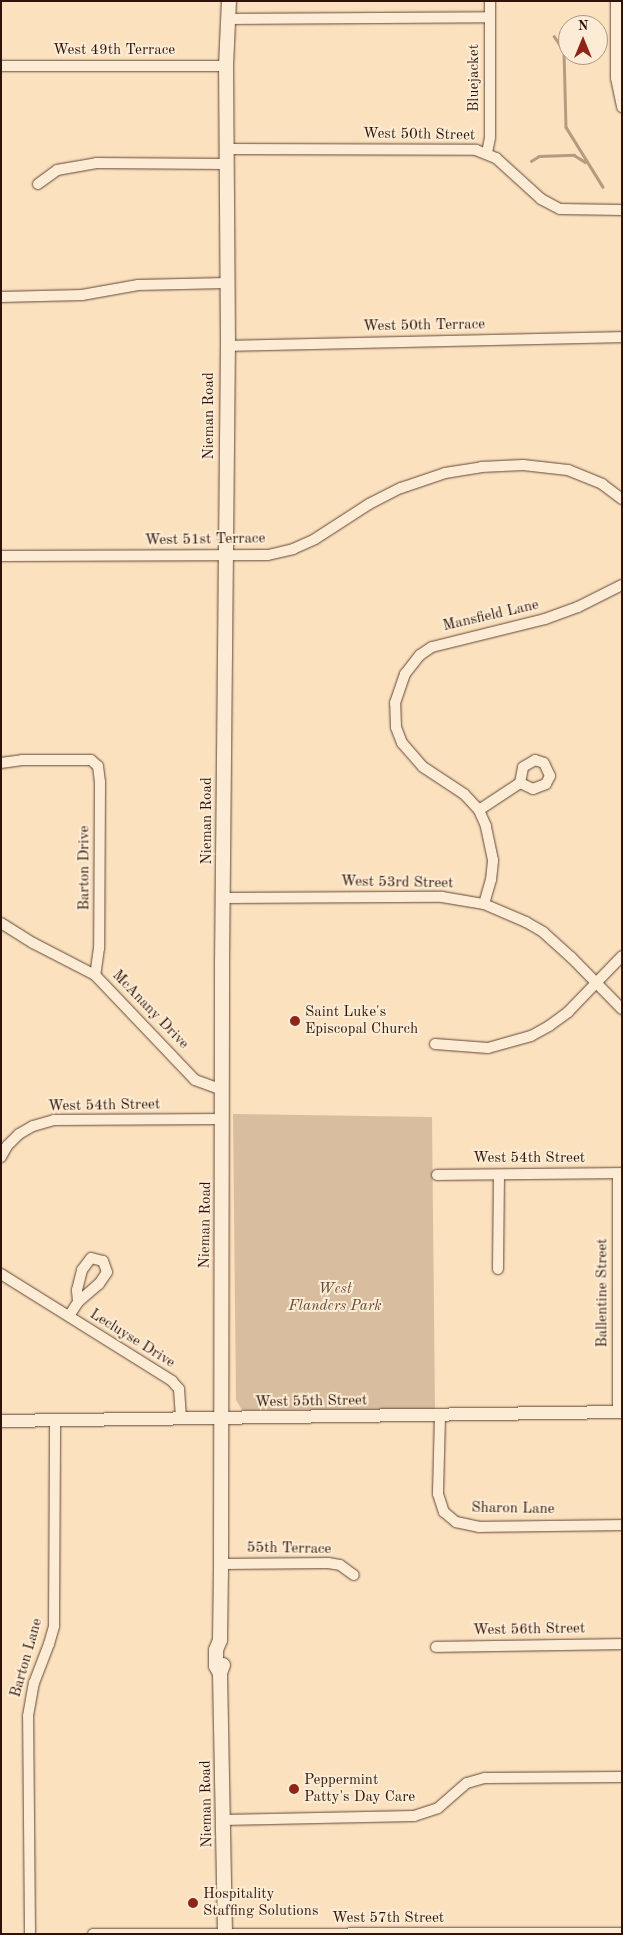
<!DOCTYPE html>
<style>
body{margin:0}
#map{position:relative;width:623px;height:1935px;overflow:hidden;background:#fbe1be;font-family:"Old Standard TT",serif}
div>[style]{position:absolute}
.green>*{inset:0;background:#d8be9f}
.stream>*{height:2.5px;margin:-1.25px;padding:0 1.25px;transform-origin:1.25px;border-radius:1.25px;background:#b69b80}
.roads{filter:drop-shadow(0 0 1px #634636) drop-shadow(0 0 1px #634636)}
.minor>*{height:10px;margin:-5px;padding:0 5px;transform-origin:5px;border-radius:5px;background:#fcecd5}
.tertiary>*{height:12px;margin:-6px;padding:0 6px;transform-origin:6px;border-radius:6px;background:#fcecd5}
.secondary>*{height:14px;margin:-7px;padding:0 7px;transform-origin:7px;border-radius:7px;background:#fcecd5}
.dots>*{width:14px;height:14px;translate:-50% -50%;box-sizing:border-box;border:2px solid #fcecd5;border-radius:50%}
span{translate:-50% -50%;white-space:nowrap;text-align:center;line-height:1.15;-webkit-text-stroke:4px #fcecd5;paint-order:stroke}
.street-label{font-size:15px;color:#301308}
.poi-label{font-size:15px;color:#301308}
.left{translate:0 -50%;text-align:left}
.park-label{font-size:15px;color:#624635;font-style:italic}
.frame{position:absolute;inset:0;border:2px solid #301308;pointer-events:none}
.north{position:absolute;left:558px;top:15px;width:50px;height:50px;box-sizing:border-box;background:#fcecd5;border:1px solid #aa9583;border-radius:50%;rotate:0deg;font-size:14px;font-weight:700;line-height:20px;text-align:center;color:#301308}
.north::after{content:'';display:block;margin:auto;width:18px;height:22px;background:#8f2418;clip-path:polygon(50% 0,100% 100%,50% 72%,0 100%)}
</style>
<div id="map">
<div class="green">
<i style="clip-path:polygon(233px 1114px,432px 1117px,435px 1409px,242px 1410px,236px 1400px)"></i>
</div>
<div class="stream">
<i style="left:554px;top:36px;width:18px;rotate:56deg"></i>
<i style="left:564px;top:51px;width:76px;rotate:88.5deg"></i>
<i style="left:566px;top:127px;width:70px;rotate:58.3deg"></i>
<i style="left:531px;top:161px;width:9px;rotate:-32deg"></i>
<i style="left:539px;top:156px;width:35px;rotate:-2deg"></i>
<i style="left:574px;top:155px;width:13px;rotate:32deg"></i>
</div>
<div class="roads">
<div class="minor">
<i style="left:616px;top:1px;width:77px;rotate:90deg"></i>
<i style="left:616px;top:78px;width:30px;rotate:78deg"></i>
<i style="left:229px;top:19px;width:261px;rotate:-0.4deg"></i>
<i style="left:1px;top:66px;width:225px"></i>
<i style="left:226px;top:149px;width:250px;rotate:0.2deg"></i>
<i style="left:476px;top:150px;width:22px;rotate:22deg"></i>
<i style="left:496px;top:158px;width:61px;rotate:42.3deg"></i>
<i style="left:541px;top:199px;width:21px;rotate:28deg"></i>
<i style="left:560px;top:209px;width:62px;rotate:0.9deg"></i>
<i style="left:487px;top:153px;width:16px;rotate:-79deg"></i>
<i style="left:490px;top:137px;width:136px;rotate:-90deg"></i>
<i style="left:38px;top:184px;width:24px;rotate:-36deg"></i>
<i style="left:57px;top:170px;width:40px;rotate:-10deg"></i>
<i style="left:96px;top:163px;width:130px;rotate:0.4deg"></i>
<i style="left:1px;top:297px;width:81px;rotate:-1.4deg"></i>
<i style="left:82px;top:295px;width:57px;rotate:-10.1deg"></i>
<i style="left:138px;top:285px;width:88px;rotate:-1.3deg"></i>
<i style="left:228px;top:346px;width:394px;rotate:-1.3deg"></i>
<i style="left:1px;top:556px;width:267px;rotate:-0.2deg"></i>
<i style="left:268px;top:555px;width:26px;rotate:-13deg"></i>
<i style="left:293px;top:549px;width:24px;rotate:-24deg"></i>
<i style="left:315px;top:539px;width:64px;rotate:-32.9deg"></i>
<i style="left:369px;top:504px;width:36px;rotate:-27deg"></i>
<i style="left:401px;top:488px;width:46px;rotate:-18.8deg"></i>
<i style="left:445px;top:473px;width:36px;rotate:-9deg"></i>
<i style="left:481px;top:467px;width:42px;rotate:-2.7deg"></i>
<i style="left:523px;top:465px;width:45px;rotate:6.3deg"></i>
<i style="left:568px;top:470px;width:37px;rotate:22deg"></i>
<i style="left:602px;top:484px;width:25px;rotate:37deg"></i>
<i style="left:535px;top:760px;width:9px;rotate:18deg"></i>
<i style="left:544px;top:763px;width:14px;rotate:65deg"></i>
<i style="left:550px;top:776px;width:9px;rotate:117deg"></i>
<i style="left:546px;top:784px;width:14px;rotate:159deg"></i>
<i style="left:533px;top:789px;width:14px;rotate:-155deg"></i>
<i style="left:520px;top:783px;width:16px;rotate:-79deg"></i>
<i style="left:523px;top:767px;width:14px;rotate:-30deg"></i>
<i style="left:1px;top:763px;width:21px;rotate:-8deg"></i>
<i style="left:22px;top:760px;width:69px"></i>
<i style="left:91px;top:760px;width:9px;rotate:41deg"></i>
<i style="left:98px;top:766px;width:16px;rotate:83deg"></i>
<i style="left:100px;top:782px;width:166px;rotate:90.3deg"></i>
<i style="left:99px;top:948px;width:27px;rotate:98deg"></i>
<i style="left:479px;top:810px;width:49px;rotate:-33.4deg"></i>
<i style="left:224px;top:898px;width:218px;rotate:-0.3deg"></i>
<i style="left:442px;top:897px;width:43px;rotate:9.5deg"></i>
<i style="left:484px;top:904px;width:46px;rotate:23.2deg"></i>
<i style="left:526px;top:922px;width:20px;rotate:30deg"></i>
<i style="left:543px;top:932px;width:38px;rotate:42deg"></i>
<i style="left:571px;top:957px;width:73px;rotate:45.6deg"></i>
<i style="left:484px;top:904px;width:25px;rotate:-74deg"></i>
<i style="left:491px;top:880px;width:20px;rotate:-84deg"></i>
<i style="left:493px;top:860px;width:35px;rotate:-102deg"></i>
<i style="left:486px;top:826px;width:17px;rotate:-114deg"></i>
<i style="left:479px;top:810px;width:22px;rotate:-133deg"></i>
<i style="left:464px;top:794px;width:49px;rotate:-146.6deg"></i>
<i style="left:423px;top:767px;width:32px;rotate:-131deg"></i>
<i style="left:402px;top:743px;width:17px;rotate:-111deg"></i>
<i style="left:396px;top:727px;width:24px;rotate:-92deg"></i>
<i style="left:395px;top:703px;width:31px;rotate:-71deg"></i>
<i style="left:405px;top:674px;width:24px;rotate:-52deg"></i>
<i style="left:420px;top:655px;width:14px;rotate:-34deg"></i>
<i style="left:432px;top:647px;width:116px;rotate:-13.9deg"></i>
<i style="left:545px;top:619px;width:35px;rotate:-20deg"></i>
<i style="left:578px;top:607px;width:49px;rotate:-26.6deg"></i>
<i style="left:1px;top:923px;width:38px;rotate:32deg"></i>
<i style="left:33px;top:943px;width:70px;rotate:27.3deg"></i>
<i style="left:95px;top:975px;width:145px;rotate:46.4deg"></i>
<i style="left:195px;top:1080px;width:30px;rotate:20deg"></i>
<i style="left:435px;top:1044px;width:53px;rotate:4.3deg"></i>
<i style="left:488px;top:1048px;width:45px;rotate:-15.6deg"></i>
<i style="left:531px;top:1036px;width:21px;rotate:-29deg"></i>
<i style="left:549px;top:1026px;width:24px;rotate:-36deg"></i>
<i style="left:568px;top:1012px;width:78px;rotate:-46deg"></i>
<i style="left:1px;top:1157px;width:13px;rotate:-61deg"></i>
<i style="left:7px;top:1146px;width:17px;rotate:-45deg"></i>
<i style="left:19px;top:1134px;width:16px;rotate:-30deg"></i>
<i style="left:33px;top:1126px;width:22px;rotate:-16deg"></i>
<i style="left:54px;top:1120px;width:169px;rotate:-0.3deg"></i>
<i style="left:618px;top:1174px;width:238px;rotate:90deg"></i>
<i style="left:437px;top:1175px;width:185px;rotate:-0.6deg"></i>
<i style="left:498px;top:1269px;width:94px;rotate:-89.4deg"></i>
<i style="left:1px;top:1274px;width:202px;rotate:32deg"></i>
<i style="left:172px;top:1381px;width:11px;rotate:49deg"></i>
<i style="left:179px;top:1389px;width:29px;rotate:86deg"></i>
<i style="left:69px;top:1316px;width:17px;rotate:-57deg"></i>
<i style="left:78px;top:1302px;width:28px;rotate:-41deg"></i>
<i style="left:99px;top:1284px;width:14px;rotate:-56deg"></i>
<i style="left:107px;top:1272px;width:12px;rotate:-110deg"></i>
<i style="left:103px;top:1261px;width:12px;rotate:-166deg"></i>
<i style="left:91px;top:1258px;width:15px;rotate:127deg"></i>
<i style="left:82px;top:1270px;width:21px;rotate:104deg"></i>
<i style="left:77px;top:1290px;width:12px;rotate:85deg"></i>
<i style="left:440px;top:1416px;width:78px;rotate:91.5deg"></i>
<i style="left:438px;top:1494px;width:19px;rotate:72deg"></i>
<i style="left:444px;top:1512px;width:16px;rotate:40deg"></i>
<i style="left:456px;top:1522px;width:24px;rotate:12deg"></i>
<i style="left:479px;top:1527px;width:143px;rotate:-0.8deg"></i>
<i style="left:221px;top:1564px;width:107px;rotate:-0.5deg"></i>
<i style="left:328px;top:1563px;width:12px;rotate:9deg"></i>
<i style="left:340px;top:1565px;width:17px;rotate:36deg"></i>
<i style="left:436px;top:1647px;width:186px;rotate:-0.9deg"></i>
<i style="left:223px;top:1820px;width:191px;rotate:-1.2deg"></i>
<i style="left:414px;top:1816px;width:25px;rotate:-18deg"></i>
<i style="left:438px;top:1808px;width:38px;rotate:-41deg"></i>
<i style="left:467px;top:1783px;width:19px;rotate:-16deg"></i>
<i style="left:485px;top:1778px;width:137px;rotate:-0.4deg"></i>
<i style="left:30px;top:1934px;width:218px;rotate:-90.5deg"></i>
<i style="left:28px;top:1716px;width:34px;rotate:-80deg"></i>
<i style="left:34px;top:1683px;width:42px;rotate:-69deg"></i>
<i style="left:49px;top:1644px;width:19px;rotate:-74deg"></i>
<i style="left:54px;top:1626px;width:206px;rotate:-89.7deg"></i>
<i style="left:93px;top:1934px;width:529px;rotate:-0.11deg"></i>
</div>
<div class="tertiary">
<i style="left:1px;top:1421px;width:621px;rotate:-0.83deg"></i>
</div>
<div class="secondary">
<i style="left:223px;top:1665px;width:9px;rotate:111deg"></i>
<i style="left:220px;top:1673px;width:261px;rotate:88.9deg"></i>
<i style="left:220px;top:1673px;width:8px;rotate:-120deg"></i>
<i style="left:216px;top:1666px;width:16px;rotate:-90deg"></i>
<i style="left:216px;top:1650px;width:11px;rotate:-68deg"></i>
<i style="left:220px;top:1640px;width:76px;rotate:-89.2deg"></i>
<i style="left:221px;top:1564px;width:598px;rotate:-89.9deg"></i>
<i style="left:222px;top:966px;width:620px;rotate:-89.45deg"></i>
<i style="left:228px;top:346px;width:280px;rotate:-90.4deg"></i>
<i style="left:226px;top:66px;width:65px;rotate:-87.4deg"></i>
</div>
</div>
<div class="dots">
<i style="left:295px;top:1021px;background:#8f2418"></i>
<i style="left:294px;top:1789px;background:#8f2418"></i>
<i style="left:193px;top:1903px;background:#8f2418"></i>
</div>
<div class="street-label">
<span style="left:114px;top:51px">West 49th Terrace</span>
<span style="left:475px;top:78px;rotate:-90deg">Bluejacket</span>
<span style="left:419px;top:135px;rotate:1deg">West 50th Street</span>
<span style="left:424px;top:326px;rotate:-1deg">West 50th Terrace</span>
<span style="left:210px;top:416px;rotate:-90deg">Nieman Road</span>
<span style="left:205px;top:540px;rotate:-1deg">West 51st Terrace</span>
<span style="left:491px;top:616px;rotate:-13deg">Mansfield Lane</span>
<span style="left:208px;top:821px;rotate:-90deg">Nieman Road</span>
<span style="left:85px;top:868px;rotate:-90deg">Barton Drive</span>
<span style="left:397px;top:883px;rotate:1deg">West 53rd Street</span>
<span style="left:150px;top:1010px;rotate:46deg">McAnany Drive</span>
<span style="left:104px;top:1106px;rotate:-1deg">West 54th Street</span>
<span style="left:529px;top:1159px">West 54th Street</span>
<span style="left:206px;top:1225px;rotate:-89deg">Nieman Road</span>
<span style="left:603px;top:1293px;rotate:-90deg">Ballentine Street</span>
<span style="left:132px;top:1339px;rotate:32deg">Lecluyse Drive</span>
<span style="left:311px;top:1402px;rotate:-1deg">West 55th Street</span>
<span style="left:513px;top:1509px;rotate:1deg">Sharon Lane</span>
<span style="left:289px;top:1549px;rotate:1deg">55th Terrace</span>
<span style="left:529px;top:1630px;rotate:-1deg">West 56th Street</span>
<span style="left:27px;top:1658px;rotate:-74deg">Barton Lane</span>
<span style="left:207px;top:1804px;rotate:-91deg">Nieman Road</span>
<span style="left:388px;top:1919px">West 57th Street</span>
</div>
<div class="poi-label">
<span class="left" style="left:305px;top:1021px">Saint Luke's<br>Episcopal Church</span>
<span class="left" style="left:304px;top:1789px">Peppermint<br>Patty's Day Care</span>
<span class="left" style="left:203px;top:1903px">Hospitality<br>Staffing Solutions</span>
</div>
<div class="park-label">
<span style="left:335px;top:1298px">West<br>Flanders Park</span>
</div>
<div class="frame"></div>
<div class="north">N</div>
</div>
